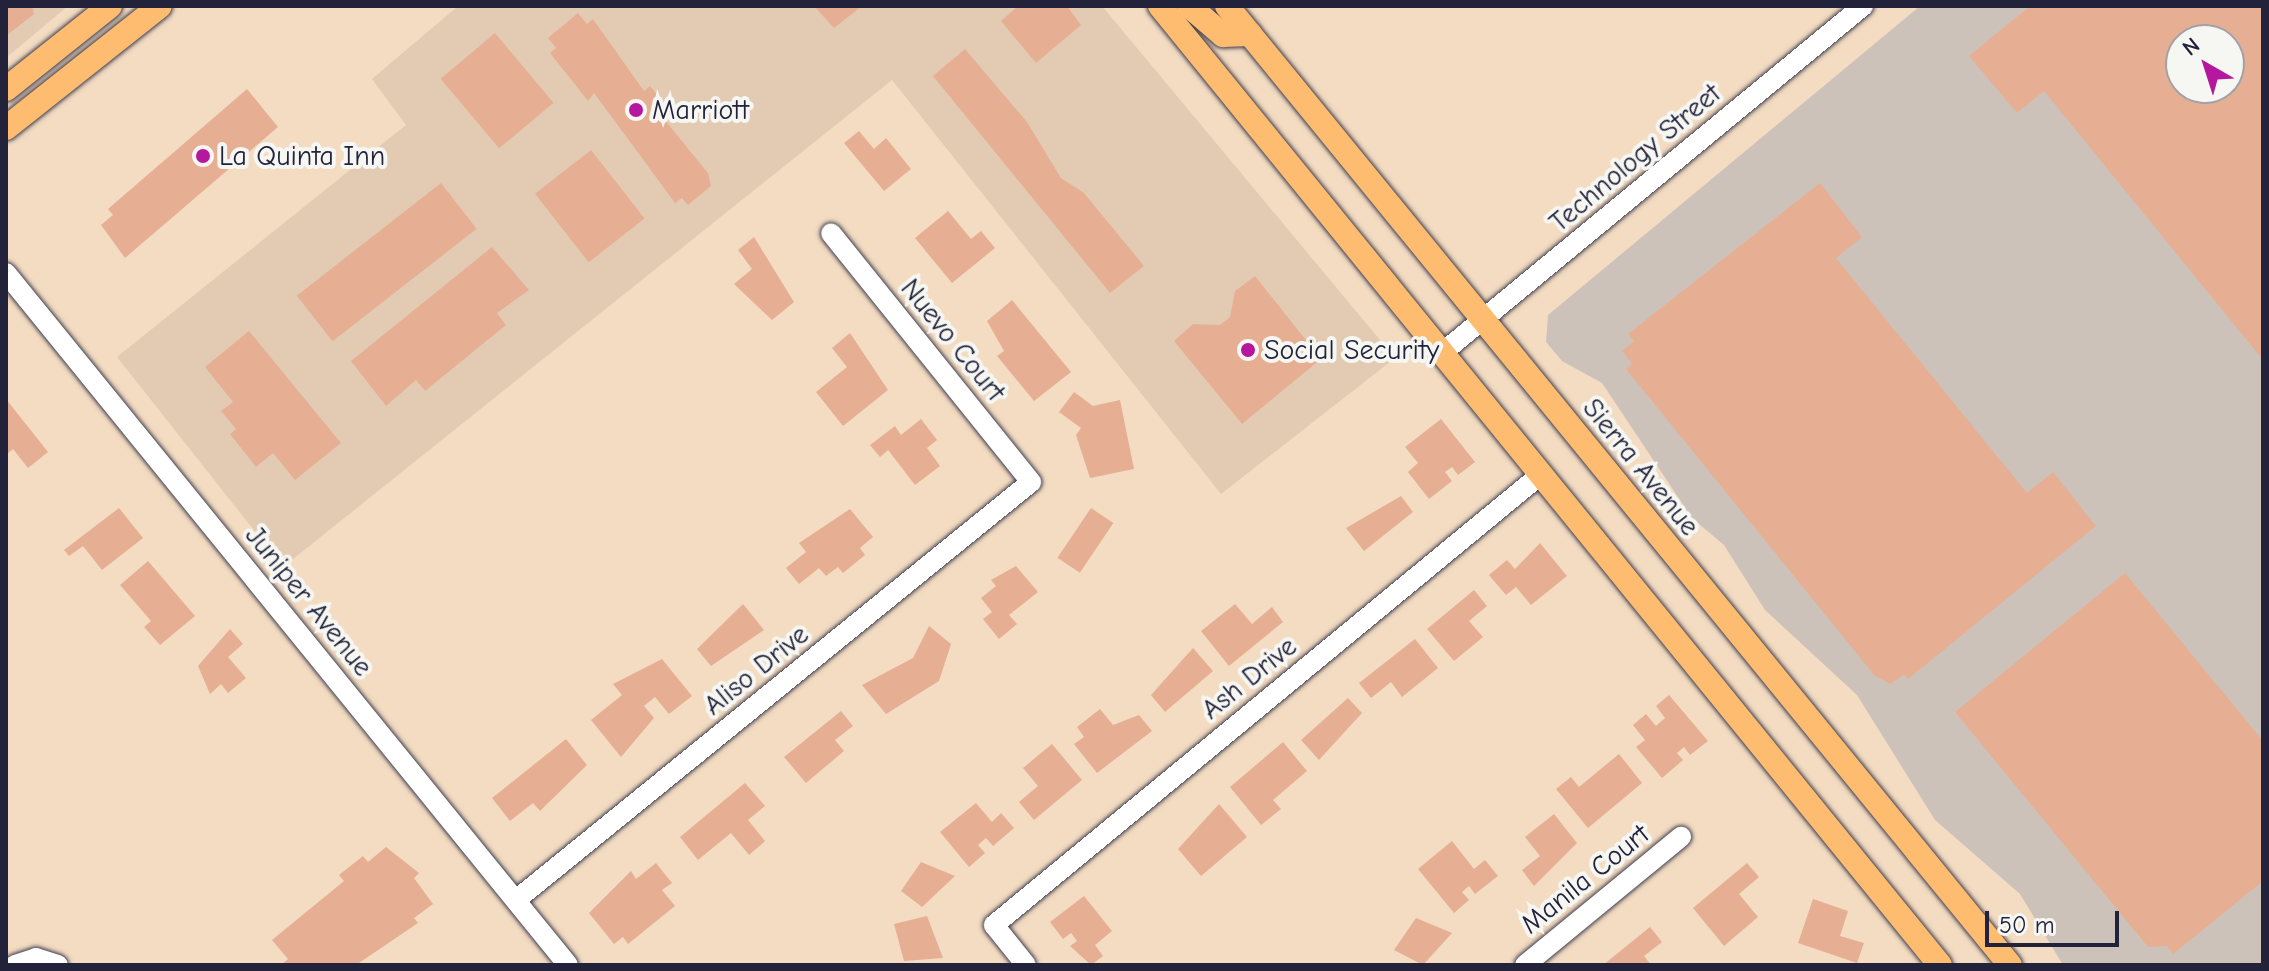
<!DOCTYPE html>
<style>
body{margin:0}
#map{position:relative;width:2269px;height:971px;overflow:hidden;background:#f3dcc1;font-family:"Comic Neue",sans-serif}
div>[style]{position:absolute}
.built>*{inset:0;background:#e3cbb3}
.industrial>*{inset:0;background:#cdc2b9}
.building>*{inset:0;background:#e6af93;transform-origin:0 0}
.roads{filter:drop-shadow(0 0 2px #413e4f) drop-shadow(0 0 2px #413e4f)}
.minor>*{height:20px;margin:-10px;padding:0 10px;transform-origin:10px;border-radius:10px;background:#fff}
.major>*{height:24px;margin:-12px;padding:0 12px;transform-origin:12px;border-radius:12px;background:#fdbc70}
.dots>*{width:22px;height:22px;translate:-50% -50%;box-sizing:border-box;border:4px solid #f6f6f2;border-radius:50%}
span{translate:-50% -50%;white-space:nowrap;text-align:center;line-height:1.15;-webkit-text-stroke:8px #f6f6f2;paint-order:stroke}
.poi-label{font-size:28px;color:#22223b}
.left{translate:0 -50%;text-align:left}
.street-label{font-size:28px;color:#22223b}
.frame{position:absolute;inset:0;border:8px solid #22223b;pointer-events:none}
.north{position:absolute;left:2165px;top:24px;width:80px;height:80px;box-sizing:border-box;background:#f6f6f2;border:2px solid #a1a1a9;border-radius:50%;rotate:321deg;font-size:22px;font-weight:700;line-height:32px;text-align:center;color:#22223b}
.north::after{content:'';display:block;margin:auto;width:28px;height:36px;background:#b5179e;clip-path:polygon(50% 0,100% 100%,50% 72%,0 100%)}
.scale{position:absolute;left:1985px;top:911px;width:134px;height:36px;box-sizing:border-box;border:4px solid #22223b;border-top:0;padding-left:10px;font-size:24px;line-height:28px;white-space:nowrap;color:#22223b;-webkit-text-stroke:6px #f6f6f2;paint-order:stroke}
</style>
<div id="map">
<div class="built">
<i style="clip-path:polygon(6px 6px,68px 6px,6px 58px)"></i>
<i style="clip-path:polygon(458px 6px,1102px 6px,1395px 358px,1221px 494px,892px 80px,283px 567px,117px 357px,406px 125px,372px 79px)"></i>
</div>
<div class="industrial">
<i style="clip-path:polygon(evenodd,1920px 6px,2263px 6px,2263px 965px,2063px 965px,2020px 894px,1935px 820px,1857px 695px,1765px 610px,1724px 545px,1692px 518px,1602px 383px,1562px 361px,1546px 342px,1548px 315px,1920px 6px,2181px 40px,2229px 40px,2229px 88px,2181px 88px,2181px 40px)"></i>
</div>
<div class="building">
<i style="clip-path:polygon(6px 6px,32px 6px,34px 14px,6px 36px)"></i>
<i style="clip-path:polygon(814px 6px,862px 6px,834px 28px)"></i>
<i style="clip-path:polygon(1018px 6px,1067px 6px,1081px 25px,1036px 63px,1001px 21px)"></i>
<i style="clip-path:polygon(evenodd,2030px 6px,2263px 6px,2263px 360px,2044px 91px,2017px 113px,1969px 56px,2030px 6px,2181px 40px,2229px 40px,2229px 88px,2181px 88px,2181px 40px)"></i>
<i style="clip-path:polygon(578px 13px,587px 24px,593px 19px,644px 91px,650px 86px,667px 107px,659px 113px,708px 173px,711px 186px,688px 205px,682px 198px,675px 203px,594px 93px,588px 101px,550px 53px,556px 48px,548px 38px)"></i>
<i style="left:495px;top:33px;width:91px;height:71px;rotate:50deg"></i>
<i style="clip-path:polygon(965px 49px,1027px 122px,1061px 178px,1084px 193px,1144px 266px,1110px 293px,933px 76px)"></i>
<i style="clip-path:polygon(247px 89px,278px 127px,125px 258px,101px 225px,113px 215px,108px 209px)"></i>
<i style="clip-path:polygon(859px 131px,874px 149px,886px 138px,911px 169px,884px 191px,844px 143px)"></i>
<i style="left:591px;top:150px;width:87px;height:71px;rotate:52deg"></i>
<i style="left:441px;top:183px;width:58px;height:183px;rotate:52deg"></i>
<i style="clip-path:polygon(1820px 183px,1862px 237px,1836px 258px,2027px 493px,2053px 472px,2096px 526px,1908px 679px,1904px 674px,1891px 684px,1875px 676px,1626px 369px,1632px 364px,1622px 351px,1634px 341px,1628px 334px)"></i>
<i style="clip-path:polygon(948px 211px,971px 239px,981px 231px,995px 248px,952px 283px,915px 238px)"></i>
<i style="clip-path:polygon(754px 237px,794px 302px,772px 320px,734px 284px,752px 269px,738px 250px)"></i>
<i style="clip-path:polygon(492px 247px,529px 290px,497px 313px,506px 325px,425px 391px,416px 380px,386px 406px,351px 361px)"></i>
<i style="clip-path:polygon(1255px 276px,1321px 359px,1242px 424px,1174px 341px,1193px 324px,1220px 325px,1230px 317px,1235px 291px)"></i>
<i style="clip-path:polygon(1012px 300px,1071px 372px,1034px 401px,997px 356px,1004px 351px,987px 321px)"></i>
<i style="clip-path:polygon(249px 331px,341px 443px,295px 480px,273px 453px,256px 467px,230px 434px,236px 429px,221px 411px,233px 402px,205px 367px)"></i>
<i style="clip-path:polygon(850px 333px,888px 390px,843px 426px,816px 392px,847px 367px,832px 348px)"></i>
<i style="clip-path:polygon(1074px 392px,1093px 406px,1120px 400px,1134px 469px,1090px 478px,1076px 435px,1081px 428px,1059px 412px)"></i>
<i style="clip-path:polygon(6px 399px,48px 452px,28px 468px,13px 449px,6px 455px)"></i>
<i style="clip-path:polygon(921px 419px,937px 440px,927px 448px,940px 466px,915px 485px,888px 450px,880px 457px,870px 445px,895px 426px,901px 435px)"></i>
<i style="clip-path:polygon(1441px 419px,1475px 462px,1458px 475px,1452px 467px,1445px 472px,1452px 481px,1429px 499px,1408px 472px,1418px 463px,1405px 447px)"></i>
<i style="clip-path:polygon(1401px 496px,1413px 512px,1364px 551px,1346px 528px)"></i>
<i style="clip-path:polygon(119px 508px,143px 538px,102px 570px,83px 546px,69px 556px,64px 550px)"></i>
<i style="left:1091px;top:508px;width:27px;height:60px;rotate:34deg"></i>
<i style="clip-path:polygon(850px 509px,873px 537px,860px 548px,865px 555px,843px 573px,838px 567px,826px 576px,819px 568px,799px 584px,786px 568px,806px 552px,799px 543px)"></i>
<i style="clip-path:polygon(1540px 543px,1567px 576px,1531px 605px,1516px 587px,1506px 595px,1489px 575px,1507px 560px,1515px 569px)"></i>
<i style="clip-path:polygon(148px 561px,195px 616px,160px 645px,144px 627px,151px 621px,120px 585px)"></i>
<i style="clip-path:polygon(1016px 566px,1038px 592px,1009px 615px,1017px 624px,999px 639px,983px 619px,992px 612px,981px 598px,996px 586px,991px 580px)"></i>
<i style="clip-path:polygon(2125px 573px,2263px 741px,2263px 881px,2173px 954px,2167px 946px,2148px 947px,1955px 712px)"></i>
<i style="clip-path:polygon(1474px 590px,1487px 606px,1469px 621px,1483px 637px,1454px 661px,1427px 629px)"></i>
<i style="clip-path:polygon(743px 604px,764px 630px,711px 666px,697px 649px)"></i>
<i style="clip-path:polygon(1235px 604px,1252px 624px,1272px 607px,1283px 622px,1229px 666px,1201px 631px)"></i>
<i style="clip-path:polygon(929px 626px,951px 644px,939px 681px,886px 714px,862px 685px,913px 658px)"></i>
<i style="clip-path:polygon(230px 629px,243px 644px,228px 657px,246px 678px,228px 693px,221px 684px,210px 694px,198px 666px)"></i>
<i style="clip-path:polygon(1415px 639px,1438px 668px,1402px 697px,1391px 682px,1371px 698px,1359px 683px)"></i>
<i style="clip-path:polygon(1193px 648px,1213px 671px,1165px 712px,1151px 695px)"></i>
<i style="clip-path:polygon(662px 659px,692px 696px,669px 714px,655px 697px,644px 706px,654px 718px,621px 757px,591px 720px,622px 695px,613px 684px)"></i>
<i style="clip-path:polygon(1669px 695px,1708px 741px,1690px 755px,1684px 747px,1677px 753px,1683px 760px,1662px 778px,1636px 747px,1645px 740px,1633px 725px,1646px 714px,1656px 726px,1665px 718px,1656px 706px)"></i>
<i style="clip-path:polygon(1348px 698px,1362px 713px,1319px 760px,1301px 740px)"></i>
<i style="clip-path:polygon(1100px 709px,1113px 725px,1139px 715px,1152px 731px,1097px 773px,1074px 744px,1084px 737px,1077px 727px)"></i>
<i style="clip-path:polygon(841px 711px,853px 726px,835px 740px,844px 751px,806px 783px,784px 757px)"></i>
<i style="clip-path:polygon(566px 739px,587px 765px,540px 811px,533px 803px,510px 821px,492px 798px)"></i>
<i style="clip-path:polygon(1283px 742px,1307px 771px,1273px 800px,1281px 809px,1261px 825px,1230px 787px)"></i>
<i style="clip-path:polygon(1052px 744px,1082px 780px,1034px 820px,1019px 802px,1038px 786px,1023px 768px)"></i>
<i style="clip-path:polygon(1619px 754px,1642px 783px,1588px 828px,1556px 789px,1571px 777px,1579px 787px)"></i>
<i style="clip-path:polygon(745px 783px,765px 806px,748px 820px,765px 841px,749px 855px,731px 833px,698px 860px,680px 837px)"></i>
<i style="clip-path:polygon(976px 803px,992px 822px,1001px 813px,1014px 828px,993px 846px,986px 838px,978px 845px,985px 853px,969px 867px,940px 832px)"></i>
<i style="clip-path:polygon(1219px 804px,1247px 837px,1201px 876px,1178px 849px)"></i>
<i style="clip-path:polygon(1554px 814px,1577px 843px,1534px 886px,1522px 870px,1540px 856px,1525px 837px)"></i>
<i style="clip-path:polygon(1452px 841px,1474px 869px,1485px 860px,1498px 876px,1475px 894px,1469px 886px,1462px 892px,1469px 900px,1454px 913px,1418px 869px)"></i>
<i style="clip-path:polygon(386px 847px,419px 873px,414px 878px,433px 904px,414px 918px,418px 923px,356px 965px,281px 965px,288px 959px,272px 940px,344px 881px,339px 875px,363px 856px,368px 862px)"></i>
<i style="clip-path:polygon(921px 862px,955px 876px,922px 907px,901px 891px)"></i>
<i style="clip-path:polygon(656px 863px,672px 883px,662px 890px,675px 906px,628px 944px,623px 937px,614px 944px,589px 913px,631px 871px,636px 879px)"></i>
<i style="clip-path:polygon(1747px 863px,1759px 877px,1739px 894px,1758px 917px,1724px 946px,1693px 908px)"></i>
<i style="clip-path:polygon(1084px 896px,1112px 931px,1095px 945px,1103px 956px,1091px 965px,1070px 946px,1077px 941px,1071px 933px,1063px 939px,1050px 922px)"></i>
<i style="clip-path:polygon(1813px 899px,1848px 911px,1840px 936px,1864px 943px,1857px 963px,1798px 943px)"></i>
<i style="clip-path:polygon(927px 916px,943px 958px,904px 961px,894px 924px)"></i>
<i style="clip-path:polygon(1416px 918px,1452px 933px,1423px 965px,1394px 950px)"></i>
<i style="clip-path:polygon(1650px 927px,1662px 942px,1644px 956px,1651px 965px,1603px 965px)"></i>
</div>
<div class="roads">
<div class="minor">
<i style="left:6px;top:273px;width:891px;rotate:50.92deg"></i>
<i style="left:1442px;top:353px;width:546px;rotate:-39.5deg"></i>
<i style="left:516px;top:900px;width:663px;rotate:-39.06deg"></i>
<i style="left:1031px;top:482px;width:319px;rotate:-128.8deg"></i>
<i style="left:15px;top:965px;width:22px;rotate:-18deg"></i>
<i style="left:36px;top:958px;width:23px;rotate:18deg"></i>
<i style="left:1026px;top:965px;width:51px;rotate:-128.7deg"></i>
<i style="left:994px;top:925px;width:708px;rotate:-39.49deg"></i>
<i style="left:1525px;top:965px;width:202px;rotate:-39.4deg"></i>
</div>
<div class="major">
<i style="left:1160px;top:6px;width:1236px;rotate:50.88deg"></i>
<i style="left:1189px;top:6px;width:45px;rotate:40.5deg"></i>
<i style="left:1223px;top:35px;width:27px;rotate:-2deg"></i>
<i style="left:1227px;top:6px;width:1238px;rotate:50.77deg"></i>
<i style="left:6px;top:89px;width:133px;rotate:-38.6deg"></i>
<i style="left:6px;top:128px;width:196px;rotate:-38.4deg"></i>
</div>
</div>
<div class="dots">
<i style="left:636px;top:110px;background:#b5179e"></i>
<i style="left:203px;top:156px;background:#b5179e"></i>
<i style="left:1248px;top:350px;background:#b5179e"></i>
</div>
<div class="poi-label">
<span class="left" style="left:652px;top:110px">Marriott</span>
<span class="left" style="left:219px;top:156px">La Quinta Inn</span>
<span class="left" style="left:1264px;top:350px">Social Security</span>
</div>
<div class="street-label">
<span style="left:1635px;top:158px;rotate:-40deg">Technology Street</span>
<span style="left:953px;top:340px;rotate:51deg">Nuevo Court</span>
<span style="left:1641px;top:467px;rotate:51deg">Sierra Avenue</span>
<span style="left:309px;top:601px;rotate:51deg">Juniper Avenue</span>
<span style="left:756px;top:670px;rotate:-39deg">Aliso Drive</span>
<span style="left:1249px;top:678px;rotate:-39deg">Ash Drive</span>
<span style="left:1585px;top:879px;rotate:-39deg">Manila Court</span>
</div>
<div class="frame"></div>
<div class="north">N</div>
<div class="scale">50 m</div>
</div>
